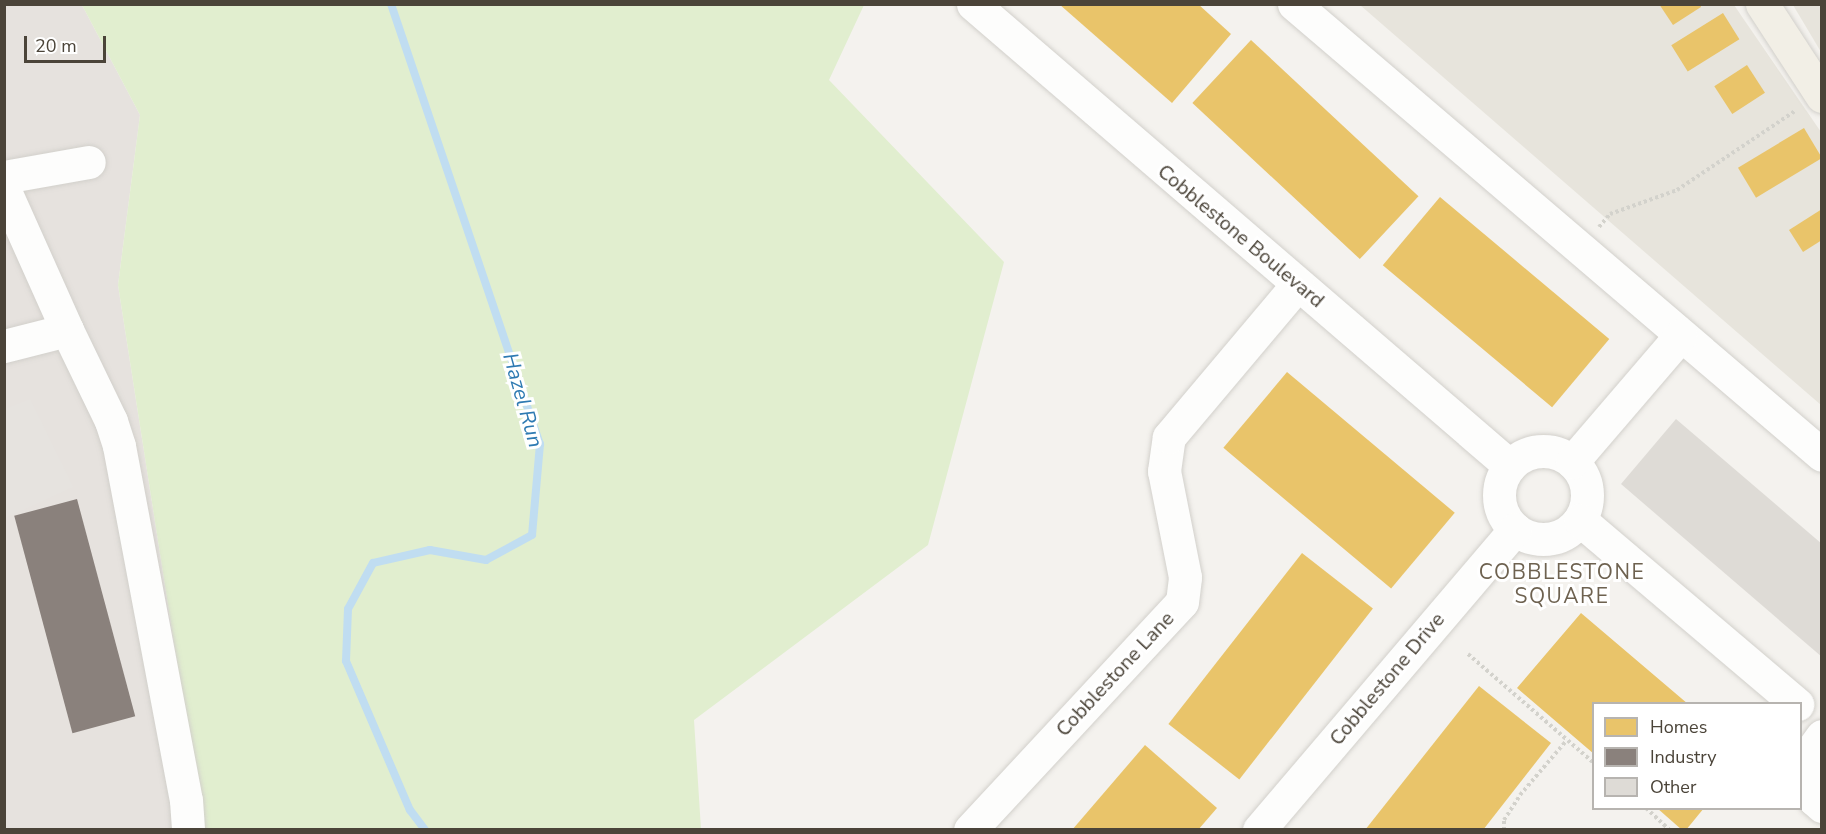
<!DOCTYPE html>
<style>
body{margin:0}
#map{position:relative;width:1826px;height:834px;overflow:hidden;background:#f4f2ee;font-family:"Nunito Sans",sans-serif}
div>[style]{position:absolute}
.residential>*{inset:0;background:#e7e4dc}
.industrial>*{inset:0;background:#e6e2de}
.green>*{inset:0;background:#e1eecf}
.parking>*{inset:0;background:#e6e3df}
.homes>*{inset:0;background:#e9c46a;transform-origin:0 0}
.industry>*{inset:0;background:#8a817c;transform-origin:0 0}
.stream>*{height:8px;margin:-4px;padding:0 4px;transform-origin:4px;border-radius:4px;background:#c0ddf1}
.building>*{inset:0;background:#dedbd6}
.path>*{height:4px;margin-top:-2px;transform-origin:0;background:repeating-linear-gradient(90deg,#d3d2cc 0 3px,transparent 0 6px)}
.roads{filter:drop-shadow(0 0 2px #d2d0cb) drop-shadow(0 0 2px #d2d0cb)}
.minor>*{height:33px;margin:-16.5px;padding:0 16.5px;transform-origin:16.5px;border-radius:16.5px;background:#fdfdfc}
.minor>.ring{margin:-16.5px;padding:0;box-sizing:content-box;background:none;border:33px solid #fdfdfc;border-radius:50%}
.major>*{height:33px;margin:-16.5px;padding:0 16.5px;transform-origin:16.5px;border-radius:16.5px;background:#f2efe6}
span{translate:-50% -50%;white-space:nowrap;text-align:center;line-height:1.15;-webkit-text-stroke:6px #fff;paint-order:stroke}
.street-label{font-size:20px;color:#4b4439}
.water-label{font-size:21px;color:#2e7ab2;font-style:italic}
.neighbourhood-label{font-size:21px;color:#6e6250;letter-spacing:1.5px}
.frame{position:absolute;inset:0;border:6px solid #4b4439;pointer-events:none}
.legend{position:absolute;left:1592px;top:702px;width:210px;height:108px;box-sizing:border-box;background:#fff;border:2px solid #b7b4b0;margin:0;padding:8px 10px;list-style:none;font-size:18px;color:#4b4439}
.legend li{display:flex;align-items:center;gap:12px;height:30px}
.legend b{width:30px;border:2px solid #b7b4b0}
.scale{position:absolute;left:24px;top:36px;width:82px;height:27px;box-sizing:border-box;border:3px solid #4b4439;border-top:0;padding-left:8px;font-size:18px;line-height:21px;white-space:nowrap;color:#4b4439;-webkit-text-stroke:4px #fff;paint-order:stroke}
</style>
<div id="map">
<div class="residential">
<i style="clip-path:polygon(1360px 5px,1734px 5px,1821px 132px,1821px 405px)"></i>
<i style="clip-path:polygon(1793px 5px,1821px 5px,1821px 52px)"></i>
</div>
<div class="industrial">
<i style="clip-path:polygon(5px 5px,82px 5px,140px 115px,118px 285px,203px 829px,5px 830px)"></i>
</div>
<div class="green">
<i style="clip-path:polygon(82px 5px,864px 5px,829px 80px,1004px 262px,928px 545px,694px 720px,701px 829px,203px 829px,118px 285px,140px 115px)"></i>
</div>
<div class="parking">
<i style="clip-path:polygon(30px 399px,73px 487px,5px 518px,5px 409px)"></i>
</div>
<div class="homes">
<i style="clip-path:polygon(1059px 4px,1198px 4px,1231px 34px,1172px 103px)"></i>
<i style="clip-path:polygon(1659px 4px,1700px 4px,1701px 7px,1673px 25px)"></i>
<i style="left:1723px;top:13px;width:31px;height:61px;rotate:58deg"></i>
<i style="left:1251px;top:40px;width:229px;height:86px;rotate:43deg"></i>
<i style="left:1747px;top:65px;width:33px;height:39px;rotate:57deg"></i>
<i style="left:1804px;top:128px;width:35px;height:77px;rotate:59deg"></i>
<i style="left:1440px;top:197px;width:221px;height:89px;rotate:40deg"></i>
<i style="clip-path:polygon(1822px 209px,1822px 240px,1803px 252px,1789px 230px)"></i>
<i style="left:1287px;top:372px;width:219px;height:99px;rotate:40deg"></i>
<i style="left:1302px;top:553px;width:90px;height:217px;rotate:38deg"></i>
<i style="clip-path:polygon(1581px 613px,1688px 704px,1594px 704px,1594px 754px,1517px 688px)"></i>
<i style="clip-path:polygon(1479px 686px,1551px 743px,1483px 830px,1365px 830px)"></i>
<i style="clip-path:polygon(1145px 745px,1217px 808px,1198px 830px,1072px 830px)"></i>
<i style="clip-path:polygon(1657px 808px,1704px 808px,1686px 830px,1682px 830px)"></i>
</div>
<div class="industry">
<i style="left:77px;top:499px;width:225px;height:65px;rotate:75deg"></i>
</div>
<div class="stream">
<i style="left:391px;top:4px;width:465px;rotate:71.3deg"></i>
<i style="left:540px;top:444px;width:91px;rotate:95deg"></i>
<i style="left:532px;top:535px;width:52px;rotate:151.5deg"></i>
<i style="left:486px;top:560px;width:57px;rotate:-169.9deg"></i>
<i style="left:430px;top:550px;width:58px;rotate:167.2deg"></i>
<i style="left:373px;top:563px;width:52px;rotate:118.5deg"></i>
<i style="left:348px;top:609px;width:52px;rotate:92.2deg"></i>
<i style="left:346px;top:661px;width:162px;rotate:66.8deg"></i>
<i style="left:410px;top:810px;width:25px;rotate:53deg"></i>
</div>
<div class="building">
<i style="clip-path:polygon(1676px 419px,1822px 544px,1822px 657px,1621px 484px)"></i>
</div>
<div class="path">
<i style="left:1599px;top:227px;width:17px;rotate:-50deg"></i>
<i style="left:1610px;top:214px;width:71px;rotate:-19.7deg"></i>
<i style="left:1677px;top:190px;width:142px;rotate:-33.8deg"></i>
<i style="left:1468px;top:654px;width:167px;rotate:40.9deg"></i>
<i style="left:1646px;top:808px;width:33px;rotate:43deg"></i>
<i style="left:1504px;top:830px;width:10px;rotate:-90deg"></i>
<i style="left:1504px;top:820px;width:30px;rotate:-57deg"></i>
<i style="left:1520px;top:795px;width:72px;rotate:-49.5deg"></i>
</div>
<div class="roads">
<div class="minor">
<i style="left:973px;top:4px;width:708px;rotate:40.71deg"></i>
<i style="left:1294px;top:4px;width:694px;rotate:40.5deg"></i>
<i style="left:4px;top:177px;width:86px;rotate:-10deg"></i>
<i style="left:4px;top:189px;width:154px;rotate:65.9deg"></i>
<i style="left:4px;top:346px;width:65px;rotate:-14.3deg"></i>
<i style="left:67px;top:330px;width:101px;rotate:64.2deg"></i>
<i style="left:111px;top:421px;width:26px;rotate:72deg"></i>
<i style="left:119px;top:446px;width:360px;rotate:79.3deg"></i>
<i style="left:186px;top:800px;width:30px;rotate:86deg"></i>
<i class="ring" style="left:1499px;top:451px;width:55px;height:55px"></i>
<i style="left:1572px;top:462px;width:167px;rotate:-49.4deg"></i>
<i style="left:1580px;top:520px;width:285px;rotate:40.3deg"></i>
<i style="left:1822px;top:736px;width:24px;rotate:126deg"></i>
<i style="left:1808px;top:755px;width:15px;rotate:101deg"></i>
<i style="left:1805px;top:770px;width:15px;rotate:82deg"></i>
<i style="left:1807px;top:785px;width:16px;rotate:63deg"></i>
<i style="left:1814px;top:799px;width:11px;rotate:41deg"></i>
<i style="left:970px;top:830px;width:311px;rotate:-47.1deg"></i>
<i style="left:1182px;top:602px;width:25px;rotate:-83deg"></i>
<i style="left:1185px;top:577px;width:108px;rotate:-101.2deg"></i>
<i style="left:1164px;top:471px;width:34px;rotate:-82deg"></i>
<i style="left:1169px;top:437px;width:199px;rotate:-49.9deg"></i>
<i style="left:1259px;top:830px;width:395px;rotate:-49.6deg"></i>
</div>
<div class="major">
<i style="left:1762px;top:4px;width:110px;rotate:56.9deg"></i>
</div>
</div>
<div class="street-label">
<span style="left:1241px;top:236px;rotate:40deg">Cobblestone Boulevard</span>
<span style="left:1115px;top:674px;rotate:-47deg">Cobblestone Lane</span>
<span style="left:1387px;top:679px;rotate:-50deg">Cobblestone Drive</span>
</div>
<div class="water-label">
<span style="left:523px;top:400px;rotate:74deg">Hazel Run</span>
</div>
<div class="neighbourhood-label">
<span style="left:1562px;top:584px">COBBLESTONE<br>SQUARE</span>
</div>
<div class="frame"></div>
<ul class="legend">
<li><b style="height:16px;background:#e9c46a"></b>Homes</li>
<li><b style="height:16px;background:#8a817c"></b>Industry</li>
<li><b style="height:16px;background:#dedbd6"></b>Other</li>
</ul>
<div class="scale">20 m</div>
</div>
